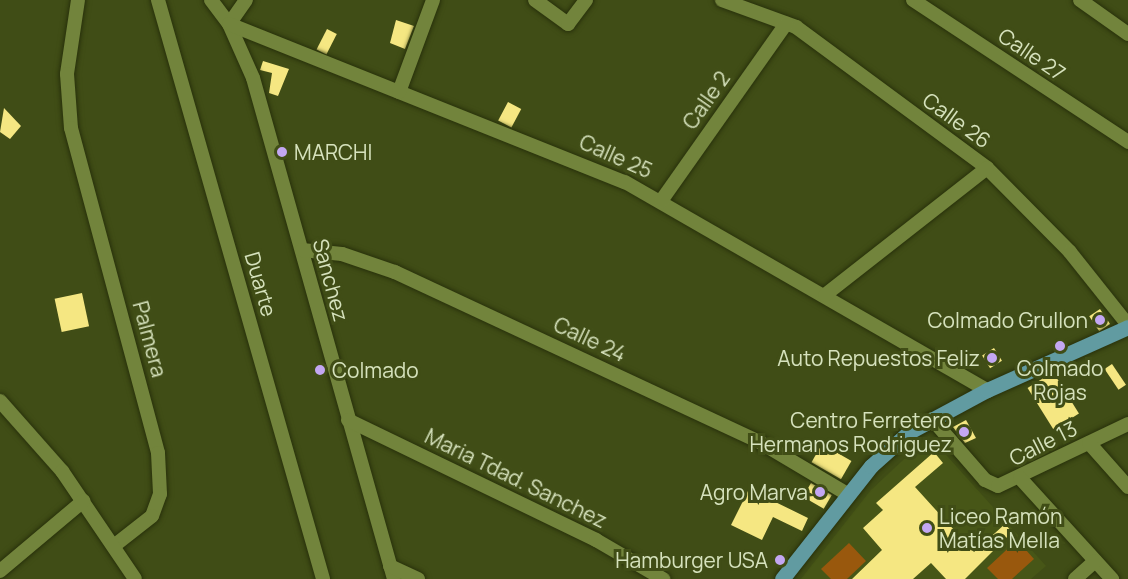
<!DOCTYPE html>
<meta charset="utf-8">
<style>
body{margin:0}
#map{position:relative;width:1128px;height:579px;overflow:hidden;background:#404d16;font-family:Manrope,sans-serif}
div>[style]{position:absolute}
.built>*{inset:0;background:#475617}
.green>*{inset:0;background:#99580d}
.building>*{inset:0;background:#f5e782;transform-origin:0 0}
.roads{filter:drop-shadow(0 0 2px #28310b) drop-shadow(0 0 2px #28310b)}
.minor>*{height:14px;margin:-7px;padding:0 7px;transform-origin:7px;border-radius:7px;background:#72843c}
.major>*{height:15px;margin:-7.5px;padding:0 7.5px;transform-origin:7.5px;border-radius:7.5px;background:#619ba1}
.dots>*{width:16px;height:16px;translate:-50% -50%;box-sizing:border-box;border:3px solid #404d16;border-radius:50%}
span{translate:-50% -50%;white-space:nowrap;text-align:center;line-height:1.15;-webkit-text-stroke:6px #404d16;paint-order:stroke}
.street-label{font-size:21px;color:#d6e2bd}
.poi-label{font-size:21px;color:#d6e2bd}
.left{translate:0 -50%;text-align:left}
.right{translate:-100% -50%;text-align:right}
</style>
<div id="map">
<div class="built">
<i style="clip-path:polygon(929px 436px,1046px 566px,1031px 579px,801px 579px,871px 490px)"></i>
</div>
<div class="green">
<i style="clip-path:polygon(1017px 540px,1034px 559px,1012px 579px,998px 579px,987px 568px)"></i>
<i style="clip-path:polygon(849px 543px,866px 561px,847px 579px,831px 579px,821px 569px)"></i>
</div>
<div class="building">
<i style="clip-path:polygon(396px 20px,414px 26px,405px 49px,390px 43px)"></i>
<i style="left:327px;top:29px;width:11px;height:23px;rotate:27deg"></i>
<i style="clip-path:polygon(263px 61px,289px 69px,278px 96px,269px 93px,272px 73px,260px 70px)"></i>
<i style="left:508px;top:102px;width:15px;height:21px;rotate:28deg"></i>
<i style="clip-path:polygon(4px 108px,21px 126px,10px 139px,0 132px)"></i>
<i style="left:82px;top:293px;width:34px;height:28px;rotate:78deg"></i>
<i style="left:1100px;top:309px;width:18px;height:13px;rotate:56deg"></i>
<i style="left:994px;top:348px;width:15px;height:14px;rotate:58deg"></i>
<i style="left:1112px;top:364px;width:25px;height:9px;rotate:56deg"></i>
<i style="left:1053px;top:372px;width:49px;height:30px;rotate:58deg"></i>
<i style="clip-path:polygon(966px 420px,976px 438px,965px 443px,953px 427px)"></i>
<i style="left:822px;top:444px;width:34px;height:21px;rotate:30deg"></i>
<i style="clip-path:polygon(934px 452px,943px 463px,915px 487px,974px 552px,1005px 524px,1012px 532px,965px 579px,946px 579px,931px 563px,913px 579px,852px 579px,882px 550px,863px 528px,883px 510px,876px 503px)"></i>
<i style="left:811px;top:483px;width:24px;height:16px;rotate:30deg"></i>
<i style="clip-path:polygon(749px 489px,808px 518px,802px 531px,773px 517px,762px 540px,731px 525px)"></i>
</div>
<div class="roads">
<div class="minor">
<i style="left:78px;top:0;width:75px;rotate:98.5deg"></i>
<i style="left:67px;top:74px;width:54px;rotate:85.8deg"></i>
<i style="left:71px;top:128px;width:336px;rotate:75deg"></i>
<i style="left:158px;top:453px;width:41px;rotate:87.2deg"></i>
<i style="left:160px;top:494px;width:23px;rotate:110deg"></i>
<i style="left:152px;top:516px;width:47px;rotate:141.9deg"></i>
<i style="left:158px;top:0;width:602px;rotate:74.09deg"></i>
<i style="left:211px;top:0;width:30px;rotate:53deg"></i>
<i style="left:229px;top:24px;width:59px;rotate:66deg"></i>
<i style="left:253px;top:78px;width:520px;rotate:74.28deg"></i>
<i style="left:246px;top:0;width:29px;rotate:125deg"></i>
<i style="left:229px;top:24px;width:426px;rotate:21.8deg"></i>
<i style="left:625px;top:182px;width:418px;rotate:29.9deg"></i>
<i style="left:535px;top:0;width:41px;rotate:36deg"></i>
<i style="left:568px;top:24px;width:30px;rotate:-53deg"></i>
<i style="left:722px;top:0;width:79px;rotate:20deg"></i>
<i style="left:796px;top:27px;width:237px;rotate:36.4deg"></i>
<i style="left:987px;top:168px;width:118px;rotate:45.3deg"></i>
<i style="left:1070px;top:252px;width:93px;rotate:51.5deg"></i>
<i style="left:913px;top:0;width:258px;rotate:33.4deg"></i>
<i style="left:1080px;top:0;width:59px;rotate:35.3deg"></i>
<i style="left:399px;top:92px;width:98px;rotate:-69.7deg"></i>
<i style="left:661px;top:201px;width:217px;rotate:-54.8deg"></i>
<i style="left:302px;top:250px;width:40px;rotate:5.7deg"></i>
<i style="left:342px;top:254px;width:56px;rotate:18.8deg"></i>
<i style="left:395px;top:272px;width:400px;rotate:25deg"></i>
<i style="left:758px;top:441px;width:106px;rotate:30.7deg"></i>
<i style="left:825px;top:295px;width:206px;rotate:-38.1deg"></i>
<i style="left:0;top:401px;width:94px;rotate:48.5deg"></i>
<i style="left:62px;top:471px;width:130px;rotate:55.9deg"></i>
<i style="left:932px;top:419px;width:81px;rotate:49deg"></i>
<i style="left:985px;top:480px;width:14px;rotate:25deg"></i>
<i style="left:998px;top:486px;width:144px;rotate:-25.5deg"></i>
<i style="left:348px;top:420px;width:276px;rotate:25.8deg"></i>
<i style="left:596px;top:540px;width:78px;rotate:30.2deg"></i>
<i style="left:1089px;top:443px;width:59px;rotate:48.4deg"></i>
<i style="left:1020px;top:478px;width:137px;rotate:47.7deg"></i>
<i style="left:390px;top:566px;width:31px;rotate:25deg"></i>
<i style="left:0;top:571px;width:109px;rotate:-40.1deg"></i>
<i style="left:1075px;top:579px;width:27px;rotate:-42deg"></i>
</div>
<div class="major">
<i style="left:782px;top:579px;width:144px;rotate:-51.8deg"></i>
<i style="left:871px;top:466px;width:51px;rotate:-41.8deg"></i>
<i style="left:909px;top:432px;width:89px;rotate:-28.3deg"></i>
<i style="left:987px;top:390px;width:154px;rotate:-24.1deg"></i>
</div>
</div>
<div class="dots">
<i style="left:282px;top:152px;background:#c3a7f2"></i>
<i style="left:1100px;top:320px;background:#c3a7f2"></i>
<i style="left:1060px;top:346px;background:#c3a7f2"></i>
<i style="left:992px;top:358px;background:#c3a7f2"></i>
<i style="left:320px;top:370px;background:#c3a7f2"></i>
<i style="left:964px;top:432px;background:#c3a7f2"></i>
<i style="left:820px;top:492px;background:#c3a7f2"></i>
<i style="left:927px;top:528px;background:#c3a7f2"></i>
<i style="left:780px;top:560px;background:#c3a7f2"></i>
</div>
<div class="street-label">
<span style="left:1032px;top:54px;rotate:34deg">Calle 27</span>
<span style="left:706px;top:100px;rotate:-55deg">Calle 2</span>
<span style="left:957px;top:120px;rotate:36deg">Calle 26</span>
<span style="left:616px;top:156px;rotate:24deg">Calle 25</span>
<span style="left:331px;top:280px;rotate:75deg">Sanchez</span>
<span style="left:261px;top:284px;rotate:74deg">Duarte</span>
<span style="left:150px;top:339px;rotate:75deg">Palmera</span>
<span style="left:590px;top:339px;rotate:25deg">Calle 24</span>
<span style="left:1043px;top:443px;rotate:-27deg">Calle 13</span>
<span style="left:516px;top:478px;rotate:26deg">Maria Tdad. Sanchez</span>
</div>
<div class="poi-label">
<span class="left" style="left:294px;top:152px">MARCHI</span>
<span class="right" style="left:1088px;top:320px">Colmado Grullon</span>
<span class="right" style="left:980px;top:358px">Auto Repuestos Feliz</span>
<span style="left:1060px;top:380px">Colmado<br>Rojas</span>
<span class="left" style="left:332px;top:370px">Colmado</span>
<span class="right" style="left:952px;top:432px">Centro Ferretero<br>Hermanos Rodriguez</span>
<span class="right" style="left:808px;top:492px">Agro Marva</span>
<span class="left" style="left:939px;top:528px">Liceo Ramón<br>Matías Mella</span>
<span class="right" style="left:768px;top:560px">Hamburger USA</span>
</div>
</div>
